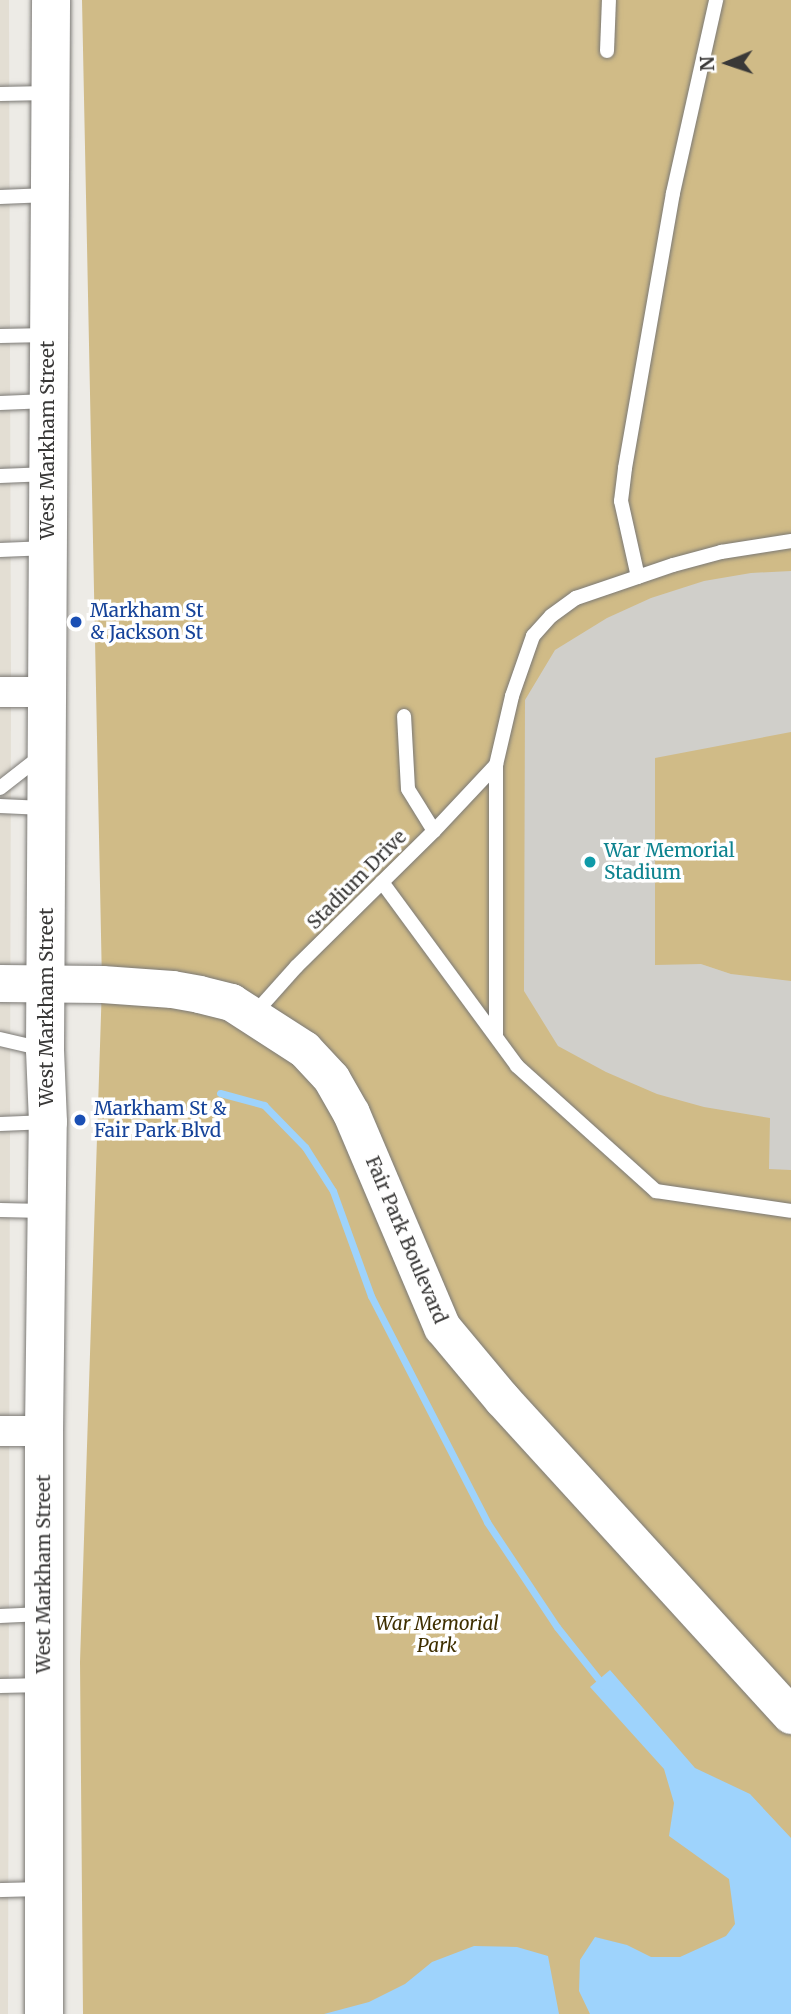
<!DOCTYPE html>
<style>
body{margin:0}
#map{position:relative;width:791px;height:2014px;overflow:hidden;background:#edebe6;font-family:Merriweather,serif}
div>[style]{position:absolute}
.built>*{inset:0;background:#e3ded3}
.green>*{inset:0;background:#d0bb87}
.water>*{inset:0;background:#9ed3fc}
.stream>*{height:7px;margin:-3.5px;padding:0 3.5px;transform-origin:3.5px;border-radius:3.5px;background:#9ed3fc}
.building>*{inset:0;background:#d0cfca}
.roads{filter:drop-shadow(0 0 2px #7b7975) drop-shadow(0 0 2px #7b7975)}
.service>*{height:14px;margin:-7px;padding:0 7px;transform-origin:7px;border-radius:7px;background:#fff}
.minor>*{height:30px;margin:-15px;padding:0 15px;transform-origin:15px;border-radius:15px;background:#fff}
.tertiary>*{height:37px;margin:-18.5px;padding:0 18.5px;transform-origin:18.5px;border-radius:18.5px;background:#fff}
.secondary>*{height:38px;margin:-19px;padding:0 19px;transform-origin:19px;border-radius:19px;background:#fff}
.dots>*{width:19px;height:19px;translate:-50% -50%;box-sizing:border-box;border:4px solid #fff;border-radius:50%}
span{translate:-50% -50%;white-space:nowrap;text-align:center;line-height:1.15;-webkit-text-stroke:7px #fff;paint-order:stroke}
.street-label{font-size:19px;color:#393837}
.transit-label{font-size:19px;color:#164399}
.left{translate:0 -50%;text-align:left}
.culture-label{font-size:19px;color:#0d838f}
.park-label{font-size:19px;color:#3f2f00;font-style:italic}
.north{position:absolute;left:693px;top:28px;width:70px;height:70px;-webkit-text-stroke:5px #fff;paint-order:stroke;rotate:268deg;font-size:19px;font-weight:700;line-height:28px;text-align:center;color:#393837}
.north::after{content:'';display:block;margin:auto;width:24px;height:32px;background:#393837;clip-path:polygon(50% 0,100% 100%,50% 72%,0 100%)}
</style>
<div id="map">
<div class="built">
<i style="clip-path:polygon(0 0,9px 0,11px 692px,8px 2014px,0 2014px)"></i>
</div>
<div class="green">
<i style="clip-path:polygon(82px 0,791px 0,791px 2014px,83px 2014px,80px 1662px,102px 984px)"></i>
</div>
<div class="water">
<i style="clip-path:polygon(610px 1670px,695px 1768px,750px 1794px,791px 1838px,791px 2014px,590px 2014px,579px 1991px,580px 1960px,595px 1937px,627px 1945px,651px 1957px,680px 1957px,726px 1936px,735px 1924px,729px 1879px,669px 1836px,674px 1803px,664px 1769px,590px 1687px)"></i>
<i style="clip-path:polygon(474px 1946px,517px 1947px,548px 1956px,559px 2014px,324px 2014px,369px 2002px,405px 1984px,432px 1962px)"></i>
</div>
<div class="stream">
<i style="left:220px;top:1093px;width:46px;rotate:15.3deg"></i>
<i style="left:264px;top:1105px;width:59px;rotate:45.7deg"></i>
<i style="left:305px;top:1147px;width:52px;rotate:57.5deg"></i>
<i style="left:333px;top:1191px;width:112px;rotate:70.1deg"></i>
<i style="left:371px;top:1296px;width:254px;rotate:62.8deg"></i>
<i style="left:487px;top:1522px;width:126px;rotate:56.3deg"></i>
<i style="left:557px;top:1627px;width:75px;rotate:51.5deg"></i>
</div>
<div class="building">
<i style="clip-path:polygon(791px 571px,791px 732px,655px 758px,655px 965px,701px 964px,731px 974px,791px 981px,791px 1170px,769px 1169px,770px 1118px,704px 1107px,657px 1094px,606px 1072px,558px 1046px,524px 991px,525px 700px,555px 650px,607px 618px,651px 598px,704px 581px,751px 573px)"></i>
</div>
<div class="roads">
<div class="service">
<i style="left:607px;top:51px;width:51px;rotate:-87.8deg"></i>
<i style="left:0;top:94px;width:48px;rotate:-1.2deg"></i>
<i style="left:0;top:197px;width:48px;rotate:-2.4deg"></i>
<i style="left:0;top:336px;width:48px;rotate:-1.2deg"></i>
<i style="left:0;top:403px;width:47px;rotate:-2.4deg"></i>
<i style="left:0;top:476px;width:48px;rotate:-2.4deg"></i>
<i style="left:0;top:550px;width:48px;rotate:-2.4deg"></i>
<i style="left:638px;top:577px;width:78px;rotate:-102.6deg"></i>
<i style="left:621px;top:501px;width:33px;rotate:-83deg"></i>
<i style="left:625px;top:468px;width:279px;rotate:-80.1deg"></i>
<i style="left:673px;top:193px;width:198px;rotate:-77.4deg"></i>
<i style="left:0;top:788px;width:52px;rotate:-38deg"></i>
<i style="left:0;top:806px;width:44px;rotate:2.6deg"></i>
<i style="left:434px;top:831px;width:91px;rotate:-46.8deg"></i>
<i style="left:496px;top:765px;width:71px;rotate:-76.9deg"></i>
<i style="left:512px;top:696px;width:64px;rotate:-70.7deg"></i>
<i style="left:533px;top:636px;width:27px;rotate:-48deg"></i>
<i style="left:551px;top:616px;width:31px;rotate:-36deg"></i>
<i style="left:576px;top:598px;width:102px;rotate:-18.8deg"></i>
<i style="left:673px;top:565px;width:50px;rotate:-15.2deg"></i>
<i style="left:721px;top:552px;width:71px;rotate:-8.9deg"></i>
<i style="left:382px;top:882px;width:228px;rotate:53.7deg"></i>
<i style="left:517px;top:1066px;width:187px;rotate:42deg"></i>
<i style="left:656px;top:1191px;width:136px;rotate:8.4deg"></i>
<i style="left:254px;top:1014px;width:63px;rotate:-48.2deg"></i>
<i style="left:296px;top:967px;width:194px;rotate:-44.6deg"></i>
<i style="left:434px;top:831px;width:49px;rotate:-121.8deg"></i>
<i style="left:408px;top:789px;width:73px;rotate:-93.1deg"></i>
<i style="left:496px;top:1036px;width:271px;rotate:-90deg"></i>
<i style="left:0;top:1039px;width:44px;rotate:13.1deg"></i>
<i style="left:0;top:1124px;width:48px;rotate:-2.4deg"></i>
<i style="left:0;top:1210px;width:44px;rotate:1.3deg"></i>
<i style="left:0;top:1616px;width:42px;rotate:-2.7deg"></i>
<i style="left:0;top:1686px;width:44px;rotate:-1.3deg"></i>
<i style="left:0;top:1890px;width:44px;rotate:-1.3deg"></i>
</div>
<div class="minor">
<i style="left:0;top:692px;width:46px"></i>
<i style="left:0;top:1431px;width:44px"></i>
</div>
<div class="tertiary">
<i style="left:0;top:983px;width:102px;rotate:0.6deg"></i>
<i style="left:102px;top:984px;width:70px;rotate:4.1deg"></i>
<i style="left:172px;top:989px;width:27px;rotate:10deg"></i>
<i style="left:199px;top:994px;width:33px;rotate:14deg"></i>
<i style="left:231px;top:1002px;width:87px;rotate:32.8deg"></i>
<i style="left:304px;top:1049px;width:40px;rotate:47deg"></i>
<i style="left:331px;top:1078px;width:40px;rotate:60.3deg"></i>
<i style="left:351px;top:1113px;width:233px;rotate:67deg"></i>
<i style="left:442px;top:1327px;width:94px;rotate:50.2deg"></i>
<i style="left:502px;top:1399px;width:428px;rotate:47.6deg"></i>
</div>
<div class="secondary">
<i style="left:44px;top:2014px;width:583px;rotate:-90deg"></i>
<i style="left:44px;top:1431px;width:309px;rotate:-89.3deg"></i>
<i style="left:48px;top:1122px;width:73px;rotate:-92.4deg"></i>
<i style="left:45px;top:1049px;width:1049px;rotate:-89.67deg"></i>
</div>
</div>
<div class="dots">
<i style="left:76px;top:622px;background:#1a4fb4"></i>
<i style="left:590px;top:862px;background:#0f9aa8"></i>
<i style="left:80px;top:1120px;background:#1a4fb4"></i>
</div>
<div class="street-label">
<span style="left:48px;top:440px;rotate:-90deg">West Markham Street</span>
<span style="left:357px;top:880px;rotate:-45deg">Stadium Drive</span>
<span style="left:47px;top:1007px;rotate:-90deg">West Markham Street</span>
<span style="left:406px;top:1240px;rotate:67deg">Fair Park Boulevard</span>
<span style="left:44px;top:1574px;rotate:-90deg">West Markham Street</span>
</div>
<div class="transit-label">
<span class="left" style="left:90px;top:622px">Markham St<br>&amp; Jackson St</span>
<span class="left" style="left:94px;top:1120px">Markham St &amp;<br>Fair Park Blvd</span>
</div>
<div class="culture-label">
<span class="left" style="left:604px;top:862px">War Memorial<br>Stadium</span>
</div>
<div class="park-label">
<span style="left:437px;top:1635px">War Memorial<br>Park</span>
</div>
<div class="north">N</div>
</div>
